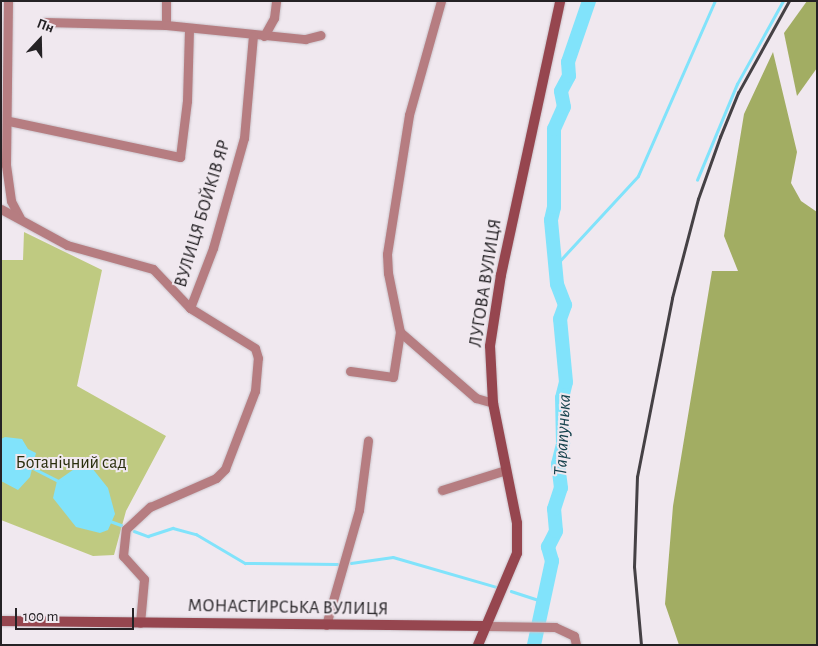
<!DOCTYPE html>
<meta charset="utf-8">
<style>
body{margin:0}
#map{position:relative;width:818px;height:646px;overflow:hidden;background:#f0e8ef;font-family:"Alegreya Sans",sans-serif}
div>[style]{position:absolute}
.green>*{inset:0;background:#bfca81}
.forest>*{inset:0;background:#a2ad63}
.water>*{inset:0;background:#81e3fb}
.stream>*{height:2.5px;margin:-1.25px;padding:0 1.25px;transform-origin:1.25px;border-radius:1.25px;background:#81e3fb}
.river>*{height:14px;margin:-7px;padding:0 7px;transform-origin:7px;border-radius:7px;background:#81e3fb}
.roads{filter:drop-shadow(0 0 1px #cbc4cb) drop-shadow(0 0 1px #cbc4cb)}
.street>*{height:9px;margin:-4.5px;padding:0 4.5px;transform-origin:4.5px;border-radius:4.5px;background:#b67d81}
.secondary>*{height:10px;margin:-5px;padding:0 5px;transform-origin:5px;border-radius:5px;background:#96464f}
.rail>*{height:2.5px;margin:-1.25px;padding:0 1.25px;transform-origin:1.25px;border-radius:1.25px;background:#454145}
span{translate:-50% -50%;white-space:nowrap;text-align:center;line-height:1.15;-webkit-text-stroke:4px #f0e8ef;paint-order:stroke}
.street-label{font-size:18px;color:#252225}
.park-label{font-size:18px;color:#2a2e0d}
.water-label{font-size:19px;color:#15424d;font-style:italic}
.frame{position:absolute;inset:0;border:2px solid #252225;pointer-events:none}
.north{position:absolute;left:15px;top:15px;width:50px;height:50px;-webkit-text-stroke:4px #f0e8ef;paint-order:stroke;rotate:21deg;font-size:14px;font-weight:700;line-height:20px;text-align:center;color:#252225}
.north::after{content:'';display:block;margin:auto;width:18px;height:22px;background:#252225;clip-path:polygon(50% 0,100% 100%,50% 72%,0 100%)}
.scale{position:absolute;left:15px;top:608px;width:119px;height:22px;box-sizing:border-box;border:2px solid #252225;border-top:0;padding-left:6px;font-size:15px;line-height:18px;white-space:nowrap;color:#252225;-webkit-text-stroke:4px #f0e8ef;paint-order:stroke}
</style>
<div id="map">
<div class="green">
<i style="clip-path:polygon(24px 232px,102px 270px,77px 386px,166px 436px,126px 511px,114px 555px,93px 556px,1px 520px,1px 260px,23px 260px)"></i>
</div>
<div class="forest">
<i style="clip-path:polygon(807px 1px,817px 1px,817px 68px,797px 96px,784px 33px)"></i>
<i style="clip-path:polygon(773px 52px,797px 152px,791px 183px,801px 201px,817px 212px,817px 645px,679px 645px,665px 604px,673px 506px,712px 271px,738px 271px,724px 236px,744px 114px)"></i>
</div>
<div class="water">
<i style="clip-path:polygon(5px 437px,22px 439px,28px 449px,36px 453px,30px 477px,18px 490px,1px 481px,1px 439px)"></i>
<i style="clip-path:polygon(80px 465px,92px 468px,108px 488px,115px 514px,108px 530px,100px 533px,76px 527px,53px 498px,57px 481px)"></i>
</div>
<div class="stream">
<i style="left:697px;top:180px;width:104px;rotate:-67.4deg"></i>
<i style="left:737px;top:84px;width:95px;rotate:-61deg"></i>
<i style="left:555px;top:266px;width:122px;rotate:-47.3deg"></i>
<i style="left:638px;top:176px;width:191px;rotate:-66.3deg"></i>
<i style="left:31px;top:467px;width:34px;rotate:27deg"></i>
<i style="left:110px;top:521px;width:12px;rotate:20deg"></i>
<i style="left:134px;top:531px;width:15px;rotate:20deg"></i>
<i style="left:148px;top:536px;width:26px;rotate:-18deg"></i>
<i style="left:173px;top:528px;width:24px;rotate:15deg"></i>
<i style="left:196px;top:534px;width:57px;rotate:30.6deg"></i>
<i style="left:245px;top:563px;width:92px;rotate:0.6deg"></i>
<i style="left:351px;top:563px;width:42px;rotate:-8.1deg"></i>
<i style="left:393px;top:557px;width:108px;rotate:16.1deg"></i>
<i style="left:511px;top:591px;width:35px;rotate:18deg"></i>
</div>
<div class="river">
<i style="left:534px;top:645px;width:86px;rotate:-77.9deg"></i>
<i style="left:552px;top:561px;width:15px;rotate:-106deg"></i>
<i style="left:548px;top:547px;width:18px;rotate:-63deg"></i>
<i style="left:556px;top:531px;width:22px;rotate:-95deg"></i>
<i style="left:554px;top:509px;width:22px;rotate:-72deg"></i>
<i style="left:561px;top:488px;width:24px;rotate:-97deg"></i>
<i style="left:558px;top:464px;width:21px;rotate:-76deg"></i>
<i style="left:563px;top:444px;width:46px;rotate:-91.2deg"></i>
<i style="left:562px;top:398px;width:16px;rotate:-76deg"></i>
<i style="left:566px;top:382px;width:63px;rotate:-95.4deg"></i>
<i style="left:560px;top:319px;width:15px;rotate:-70deg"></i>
<i style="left:565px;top:305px;width:22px;rotate:-111deg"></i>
<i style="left:557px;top:284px;width:64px;rotate:-95.4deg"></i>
<i style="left:551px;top:220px;width:13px;rotate:-77deg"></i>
<i style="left:554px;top:207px;width:78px;rotate:-90deg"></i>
<i style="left:554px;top:129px;width:24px;rotate:-66deg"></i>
<i style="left:564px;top:107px;width:16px;rotate:-101deg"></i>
<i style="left:561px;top:91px;width:17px;rotate:-62deg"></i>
<i style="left:569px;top:76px;width:14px;rotate:-94deg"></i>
<i style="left:568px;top:62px;width:65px;rotate:-71deg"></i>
</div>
<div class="roads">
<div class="street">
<i style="left:8px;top:1px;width:164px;rotate:90.7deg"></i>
<i style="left:6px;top:165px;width:36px;rotate:82deg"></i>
<i style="left:11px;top:201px;width:19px;rotate:62deg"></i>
<i style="left:166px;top:1px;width:24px;rotate:90deg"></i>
<i style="left:441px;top:1px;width:118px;rotate:105.7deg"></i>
<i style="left:409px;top:115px;width:141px;rotate:99deg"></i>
<i style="left:387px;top:254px;width:19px;rotate:87deg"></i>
<i style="left:388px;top:273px;width:60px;rotate:78.5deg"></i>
<i style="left:400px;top:332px;width:101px;rotate:41deg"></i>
<i style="left:476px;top:398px;width:18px;rotate:16deg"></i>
<i style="left:45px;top:22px;width:121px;rotate:1.4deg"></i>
<i style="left:166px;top:25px;width:140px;rotate:5.8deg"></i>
<i style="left:305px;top:39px;width:16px;rotate:-14deg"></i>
<i style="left:264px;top:36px;width:21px;rotate:-61deg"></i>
<i style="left:274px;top:18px;width:17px;rotate:-83deg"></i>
<i style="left:9px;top:121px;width:175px;rotate:11.9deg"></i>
<i style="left:180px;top:157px;width:56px;rotate:-82.9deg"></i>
<i style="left:187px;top:101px;width:73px;rotate:-88.4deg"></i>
<i style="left:1px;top:209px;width:75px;rotate:28.6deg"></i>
<i style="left:67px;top:245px;width:89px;rotate:15.6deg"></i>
<i style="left:153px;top:269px;width:54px;rotate:46.5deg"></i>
<i style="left:350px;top:371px;width:43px;rotate:7.9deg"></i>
<i style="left:393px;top:377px;width:46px;rotate:-81.2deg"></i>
<i style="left:442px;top:490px;width:67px;rotate:-17.4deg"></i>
<i style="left:140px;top:623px;width:44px;rotate:-84.8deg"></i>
<i style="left:144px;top:579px;width:31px;rotate:-132deg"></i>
<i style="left:123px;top:556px;width:27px;rotate:-84deg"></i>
<i style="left:126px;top:529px;width:33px;rotate:-43deg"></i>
<i style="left:150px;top:507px;width:72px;rotate:-23.7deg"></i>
<i style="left:216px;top:478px;width:13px;rotate:-45deg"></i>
<i style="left:225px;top:469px;width:84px;rotate:-69deg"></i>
<i style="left:255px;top:391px;width:33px;rotate:-85deg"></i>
<i style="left:258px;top:358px;width:10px;rotate:-107deg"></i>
<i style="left:255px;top:348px;width:76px;rotate:-148.4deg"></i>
<i style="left:190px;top:308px;width:64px;rotate:-69deg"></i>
<i style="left:213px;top:248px;width:114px;rotate:-74.3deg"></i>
<i style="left:244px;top:138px;width:102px;rotate:-85deg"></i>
<i style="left:326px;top:625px;width:120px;rotate:-74deg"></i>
<i style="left:359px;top:510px;width:70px;rotate:-82.6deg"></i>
<i style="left:485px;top:626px;width:70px;rotate:0.8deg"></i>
<i style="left:555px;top:627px;width:21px;rotate:25deg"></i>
<i style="left:574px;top:636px;width:9px;rotate:77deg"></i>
</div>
<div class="secondary">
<i style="left:1px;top:621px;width:484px;rotate:0.6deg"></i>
<i style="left:478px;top:645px;width:100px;rotate:-67deg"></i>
<i style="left:517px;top:553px;width:30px;rotate:-90deg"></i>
<i style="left:517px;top:523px;width:122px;rotate:-101.3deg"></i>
<i style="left:493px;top:403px;width:57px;rotate:-93deg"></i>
<i style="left:490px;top:346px;width:72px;rotate:-81.2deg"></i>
<i style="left:501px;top:275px;width:280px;rotate:-77.8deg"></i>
</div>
</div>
<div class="rail">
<i style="left:641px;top:645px;width:78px;rotate:-95.1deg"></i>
<i style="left:634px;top:567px;width:90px;rotate:-88.1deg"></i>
<i style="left:637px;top:477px;width:182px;rotate:-78.9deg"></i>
<i style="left:672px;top:298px;width:102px;rotate:-75.3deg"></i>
<i style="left:698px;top:199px;width:66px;rotate:-70.5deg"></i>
<i style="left:720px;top:137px;width:48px;rotate:-67.8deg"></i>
<i style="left:738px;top:93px;width:105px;rotate:-61deg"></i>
</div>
<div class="street-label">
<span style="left:203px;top:214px;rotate:-73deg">ВУЛИЦЯ БОЙКІВ ЯР</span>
<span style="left:486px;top:283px;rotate:-81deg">ЛУГОВА ВУЛИЦЯ</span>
<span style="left:288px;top:608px;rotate:1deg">МОНАСТИРСЬКА ВУЛИЦЯ</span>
</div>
<div class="park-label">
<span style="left:71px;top:463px">Ботанічний сад</span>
</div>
<div class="water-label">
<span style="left:563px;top:435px;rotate:-87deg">Тарапунька</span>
</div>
<div class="frame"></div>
<div class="north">Пн</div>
<div class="scale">100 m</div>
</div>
